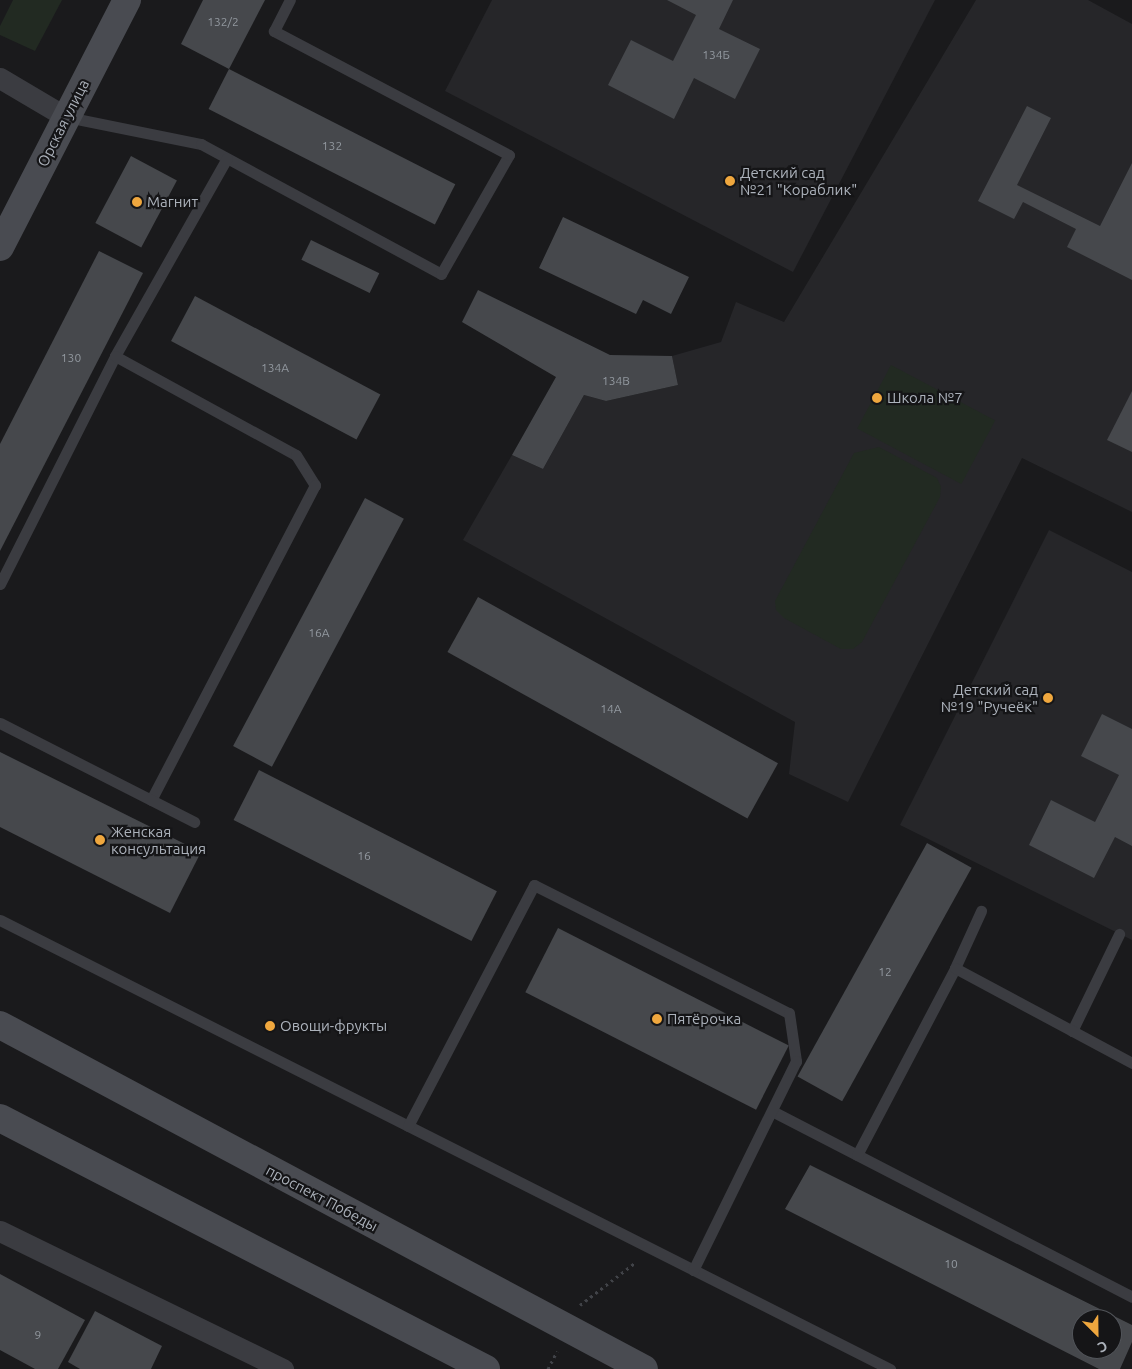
<!DOCTYPE html>
<meta charset="utf-8">
<style>
body{margin:0}
#map{position:relative;width:1132px;height:1369px;overflow:hidden;background:#1a1a1c;font-family:Ubuntu,sans-serif}
div>[style]{position:absolute}
.built>*{inset:0;background:#262629}
.green>*{inset:0;background:#222a22;transform-origin:0 0}
.building>*{inset:0;background:#46484c;transform-origin:0 0}
.path>*{height:3px;margin-top:-1.5px;transform-origin:0;background:repeating-linear-gradient(90deg,#414348 0 2.5px,transparent 0 6.5px)}
.lane>*{height:11px;margin:-5.5px;padding:0 5.5px;transform-origin:5.5px;border-radius:5.5px;background:#3b3c41}
.street>*{height:21px;margin:-10.5px;padding:0 10.5px;transform-origin:10.5px;border-radius:10.5px;background:#3b3c41}
.secondary>*{height:28px;margin:-14px;padding:0 14px;transform-origin:14px;border-radius:14px;background:#494b51}
.dots>*{width:14px;height:14px;translate:-50% -50%;box-sizing:border-box;border:2px solid #151517;border-radius:50%}
span{translate:-50% -50%;white-space:nowrap;text-align:center;line-height:1.15;-webkit-text-stroke:4.5px #151517;paint-order:stroke}
.number-label{font-size:12px;color:#92989f}
.number-label span{-webkit-text-stroke-width:0}
.street-label{font-size:15px;color:#acb2bb}
.poi-label{font-size:15px;color:#acb2bb}
.left{translate:0 -50%;text-align:left}
.right{translate:-100% -50%;text-align:right}
.north{position:absolute;left:1072px;top:1309px;width:50px;height:50px;box-sizing:border-box;background:#151517;border:1px solid #515459;border-radius:50%;rotate:157deg;font-size:14px;font-weight:700;line-height:20px;text-align:center;color:#acb2bb}
.north::after{content:'';display:block;margin:auto;width:18px;height:22px;background:#efa73e;clip-path:polygon(50% 0,100% 100%,50% 72%,0 100%)}
</style>
<div id="map">
<div class="built">
<i style="clip-path:polygon(492px 0,935px 0,793px 272px,445px 91px)"></i>
<i style="clip-path:polygon(976px 0,1088px 0,1132px 24px,1132px 512px,1022px 458px,848px 802px,789px 774px,795px 722px,463px 540px,512px 455px,543px 469px,584px 395px,606px 401px,678px 385px,672px 356px,721px 342px,736px 302px,784px 322px)"></i>
<i style="clip-path:polygon(1049px 530px,1132px 572px,1132px 940px,900px 825px)"></i>
</div>
<div class="green">
<i style="clip-path:polygon(13px 0,62px 0,35px 51px,0 35px,0 26px)"></i>
<i style="left:891px;top:365px;width:118px;height:72px;rotate:28deg"></i>
<i style="clip-path:polygon(879px 447px,937px 478px,941px 487px,940px 497px,862px 642px,853px 649px,841px 649px,784px 618px,776px 610px,775px 601px,854px 453px)"></i>
</div>
<div class="building">
<i style="clip-path:polygon(203px 0,265px 0,229px 69px,181px 44px)"></i>
<i style="clip-path:polygon(667px 0,733px 0,719px 29px,760px 49px,735px 99px,694px 78px,674px 119px,608px 85px,631px 40px,673px 61px,696px 15px)"></i>
<i style="left:229px;top:69px;width:254px;height:45px;rotate:27deg"></i>
<i style="clip-path:polygon(1027px 106px,1051px 118px,1017px 185px,1100px 226px,1132px 163px,1132px 280px,1067px 247px,1076px 229px,1023px 202px,1014px 219px,978px 201px)"></i>
<i style="left:131px;top:156px;width:52px;height:76px;rotate:28deg"></i>
<i style="clip-path:polygon(563px 217px,689px 277px,671px 314px,643px 300px,636px 314px,539px 268px)"></i>
<i style="left:311px;top:240px;width:76px;height:22px;rotate:26deg"></i>
<i style="clip-path:polygon(99px 251px,143px 273px,0 551px,0 444px)"></i>
<i style="clip-path:polygon(478px 290px,610px 355px,672px 356px,678px 385px,606px 401px,584px 395px,543px 469px,512px 455px,556px 377px,462px 322px)"></i>
<i style="left:195px;top:296px;width:210px;height:51px;rotate:28deg"></i>
<i style="clip-path:polygon(1132px 391px,1132px 452px,1107px 440px)"></i>
<i style="left:365px;top:498px;width:44px;height:281px;rotate:28deg"></i>
<i style="left:478px;top:597px;width:343px;height:63px;rotate:29deg"></i>
<i style="clip-path:polygon(1102px 714px,1132px 729px,1132px 846px,1115px 837px,1094px 878px,1029px 845px,1051px 800px,1095px 822px,1119px 775px,1081px 756px)"></i>
<i style="clip-path:polygon(0 752px,201px 852px,170px 913px,0 827px)"></i>
<i style="left:259px;top:770px;width:267px;height:56px;rotate:27deg"></i>
<i style="left:927px;top:843px;width:51px;height:267px;rotate:29deg"></i>
<i style="left:558px;top:928px;width:259px;height:72px;rotate:27deg"></i>
<i style="clip-path:polygon(evenodd,810px 1165px,1132px 1325px,1132px 1342px,1120px 1369px,1099px 1369px,785px 1209px,810px 1165px,1082px 1319px,1112px 1319px,1112px 1349px,1082px 1349px,1082px 1319px)"></i>
<i style="clip-path:polygon(0 1274px,85px 1320px,58px 1369px,35px 1369px,0 1350px)"></i>
<i style="clip-path:polygon(95px 1311px,162px 1346px,151px 1369px,80px 1369px,68px 1362px)"></i>
</div>
<div class="path">
<i style="left:580px;top:1305px;width:71px;rotate:-37.5deg"></i>
<i style="left:548px;top:1369px;width:20px;rotate:-63deg"></i>
</div>
<div class="lane">
<i style="left:67px;top:117px;width:137px;rotate:11.4deg"></i>
<i style="left:201px;top:144px;width:273px;rotate:28.4deg"></i>
<i style="left:441px;top:274px;width:137px;rotate:-60.3deg"></i>
<i style="left:509px;top:155px;width:266px;rotate:-152.2deg"></i>
<i style="left:274px;top:31px;width:35px;rotate:-63deg"></i>
<i style="left:115px;top:356px;width:227px;rotate:-60.5deg"></i>
<i style="left:0;top:584px;width:255px;rotate:-63.2deg"></i>
<i style="left:115px;top:356px;width:206px;rotate:28.7deg"></i>
<i style="left:296px;top:455px;width:36px;rotate:58deg"></i>
<i style="left:315px;top:485px;width:355px;rotate:117.5deg"></i>
<i style="left:0;top:723px;width:218px;rotate:27deg"></i>
<i style="left:0;top:920px;width:997px;rotate:26.77deg"></i>
<i style="left:955px;top:968px;width:63px;rotate:-65.5deg"></i>
<i style="left:1072px;top:1031px;width:108px;rotate:-64.1deg"></i>
<i style="left:772px;top:1111px;width:405px;rotate:27.3deg"></i>
<i style="left:408px;top:1126px;width:272px;rotate:-62.4deg"></i>
<i style="left:534px;top:885px;width:285px;rotate:26.7deg"></i>
<i style="left:789px;top:1013px;width:49px;rotate:81.7deg"></i>
<i style="left:796px;top:1061px;width:233px;rotate:116.2deg"></i>
<i style="left:857px;top:1155px;width:211px;rotate:-62.3deg"></i>
<i style="left:955px;top:968px;width:201px;rotate:28.2deg"></i>
</div>
<div class="street">
<i style="left:0;top:78px;width:77px;rotate:30.6deg"></i>
<i style="left:0;top:1231px;width:315px;rotate:26deg"></i>
</div>
<div class="secondary">
<i style="left:0;top:247px;width:278px;rotate:-62.8deg"></i>
<i style="left:0;top:1025px;width:730px;rotate:28.11deg"></i>
<i style="left:0;top:1118px;width:547px;rotate:27.31deg"></i>
</div>
<div class="dots">
<i style="left:730px;top:181px;background:#efa73e"></i>
<i style="left:137px;top:202px;background:#efa73e"></i>
<i style="left:877px;top:398px;background:#efa73e"></i>
<i style="left:1048px;top:698px;background:#efa73e"></i>
<i style="left:100px;top:840px;background:#efa73e"></i>
<i style="left:657px;top:1019px;background:#efa73e"></i>
<i style="left:270px;top:1026px;background:#efa73e"></i>
</div>
<div class="number-label">
<span style="left:223px;top:22px">132/2</span>
<span style="left:716px;top:55px">134Б</span>
<span style="left:332px;top:146px">132</span>
<span style="left:71px;top:358px">130</span>
<span style="left:275px;top:368px">134А</span>
<span style="left:616px;top:381px">134В</span>
<span style="left:319px;top:633px">16А</span>
<span style="left:611px;top:709px">14А</span>
<span style="left:364px;top:856px">16</span>
<span style="left:885px;top:972px">12</span>
<span style="left:951px;top:1264px">10</span>
<span style="left:38px;top:1335px">9</span>
</div>
<div class="street-label">
<span style="left:63px;top:123px;rotate:-63deg">Орская улица</span>
<span style="left:322px;top:1198px;rotate:28deg">проспект Победы</span>
</div>
<div class="poi-label">
<span class="left" style="left:740px;top:181px">Детский сад<br>№21 "Кораблик"</span>
<span class="left" style="left:147px;top:202px">Магнит</span>
<span class="left" style="left:887px;top:398px">Школа №7</span>
<span class="right" style="left:1038px;top:698px">Детский сад<br>№19 "Ручеёк"</span>
<span class="left" style="left:111px;top:840px">Женская<br>консультация</span>
<span class="left" style="left:667px;top:1019px">Пятёрочка</span>
<span class="left" style="left:280px;top:1026px">Овощи-фрукты</span>
</div>
<div class="north">С</div>
</div>
